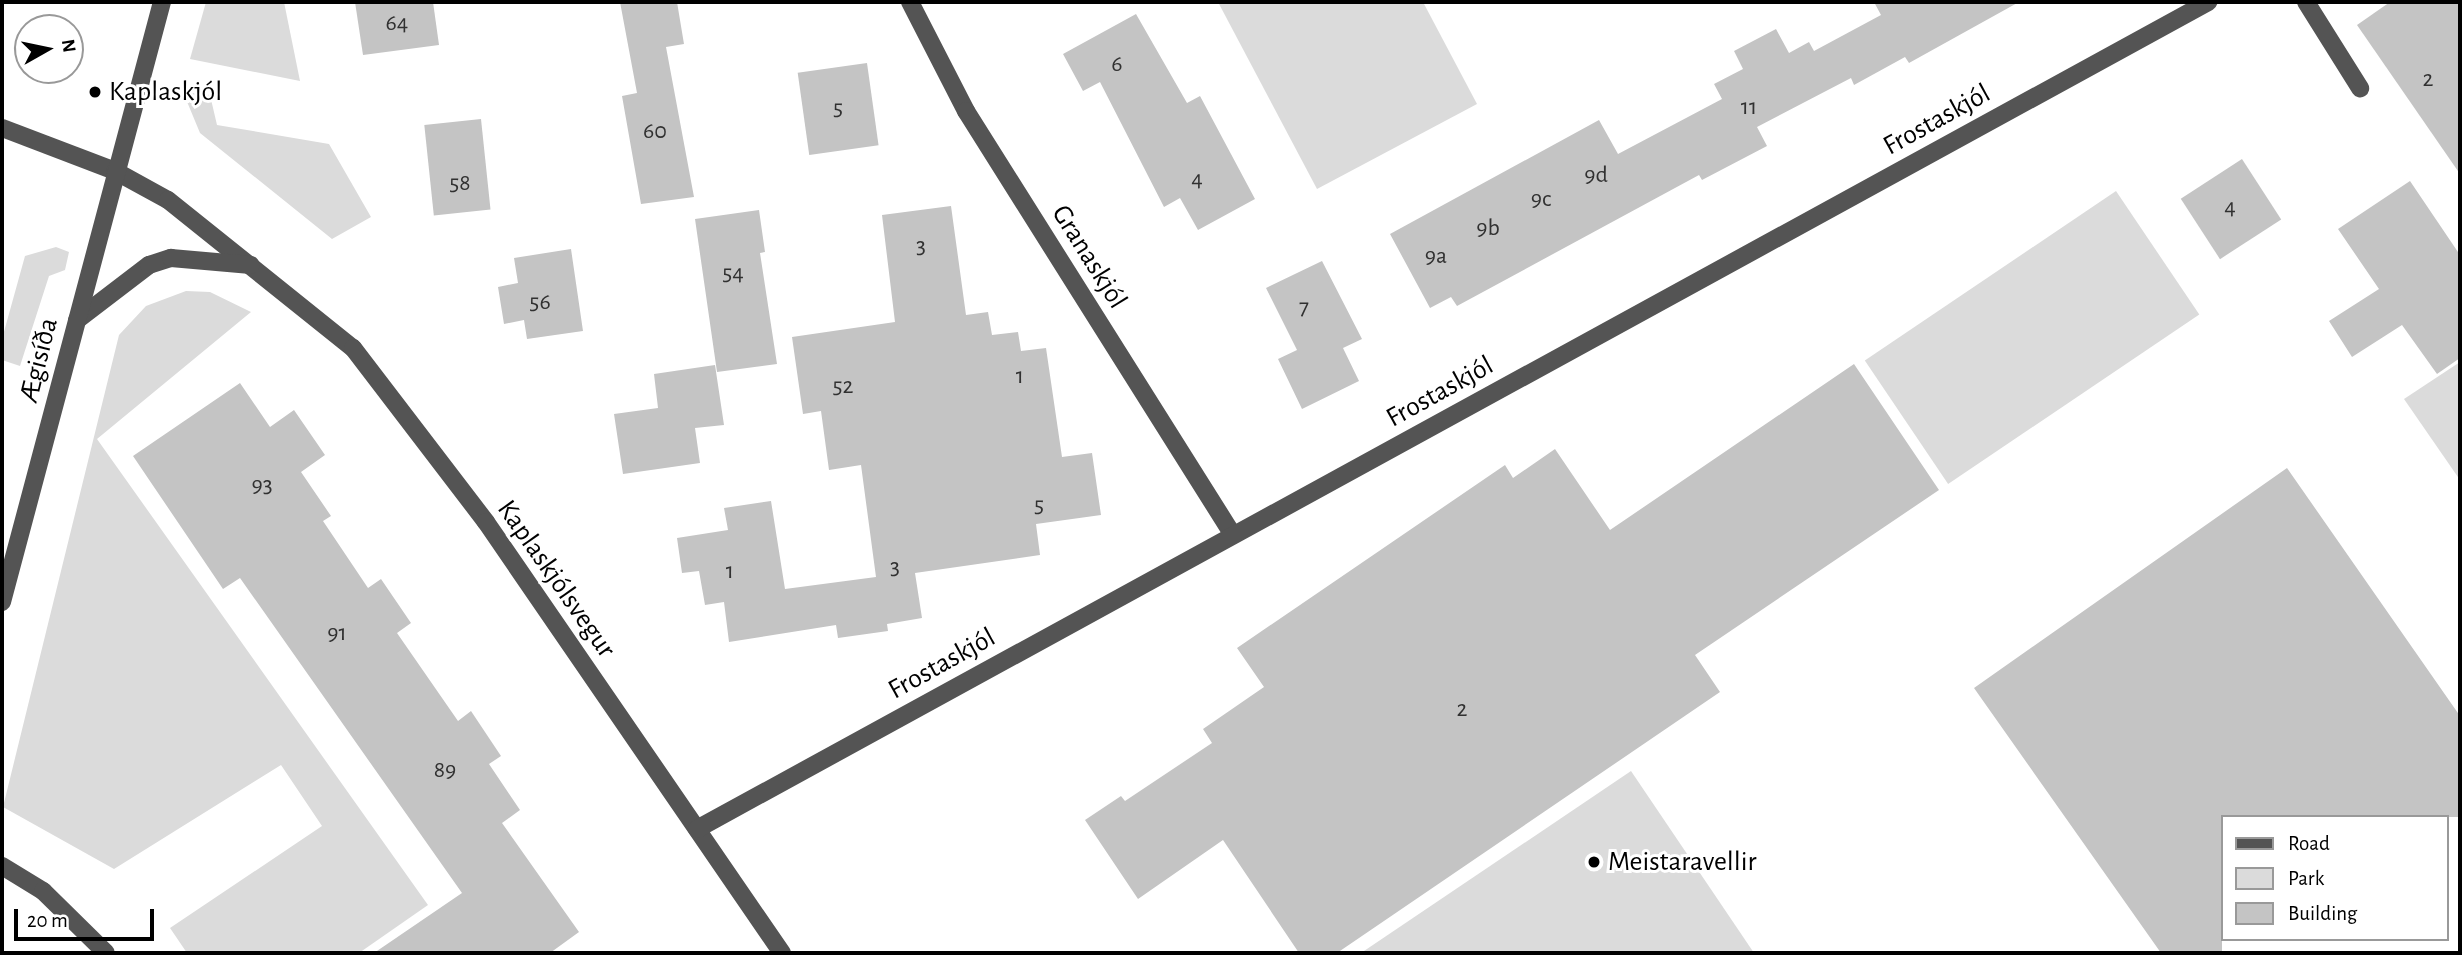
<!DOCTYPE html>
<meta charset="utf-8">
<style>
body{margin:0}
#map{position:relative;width:2462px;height:955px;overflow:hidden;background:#fff;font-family:"Alegreya Sans",sans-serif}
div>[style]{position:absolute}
.green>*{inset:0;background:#dbdbdb;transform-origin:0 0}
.building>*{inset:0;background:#c4c4c4;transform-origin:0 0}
.minor>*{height:18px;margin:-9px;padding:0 9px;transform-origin:9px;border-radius:9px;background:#545454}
.dots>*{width:19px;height:19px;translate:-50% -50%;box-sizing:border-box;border:4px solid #fff;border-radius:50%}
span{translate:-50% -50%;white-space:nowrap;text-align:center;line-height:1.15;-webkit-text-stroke:6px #fff;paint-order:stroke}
.number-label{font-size:24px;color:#313131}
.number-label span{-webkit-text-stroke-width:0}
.poi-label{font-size:28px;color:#000}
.left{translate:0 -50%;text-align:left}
.street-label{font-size:28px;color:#000}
.frame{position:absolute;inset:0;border:4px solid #000;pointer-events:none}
.legend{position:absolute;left:2221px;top:815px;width:228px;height:126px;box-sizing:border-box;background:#fff;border:2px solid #999;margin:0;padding:9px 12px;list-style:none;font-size:21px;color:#000}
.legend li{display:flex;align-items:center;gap:14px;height:35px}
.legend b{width:35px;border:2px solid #999}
.north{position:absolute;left:14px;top:14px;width:70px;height:70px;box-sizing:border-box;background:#fff;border:2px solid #999;border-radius:50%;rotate:81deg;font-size:19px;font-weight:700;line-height:28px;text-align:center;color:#000}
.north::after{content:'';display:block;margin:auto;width:24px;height:32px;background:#000;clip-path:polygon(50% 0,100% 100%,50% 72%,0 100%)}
.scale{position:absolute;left:14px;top:909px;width:140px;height:32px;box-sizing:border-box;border:4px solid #000;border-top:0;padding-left:9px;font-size:21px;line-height:24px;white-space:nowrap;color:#000;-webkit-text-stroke:5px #fff;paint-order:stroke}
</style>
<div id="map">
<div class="green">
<i style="clip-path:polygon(206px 2px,284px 2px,300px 81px,190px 59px)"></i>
<i style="clip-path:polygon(1218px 2px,1423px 2px,1477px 104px,1317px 189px)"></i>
<i style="clip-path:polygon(183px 92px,210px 95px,217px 125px,329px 144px,371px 217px,332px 239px,200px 133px)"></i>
<i style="left:2116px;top:191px;width:149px;height:303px;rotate:56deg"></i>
<i style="clip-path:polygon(56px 247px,69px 252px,65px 270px,49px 276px,20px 366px,2px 360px,2px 339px,25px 256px)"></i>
<i style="clip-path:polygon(186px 291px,210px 292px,251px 312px,97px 439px,428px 905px,359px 953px,187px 953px,170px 928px,322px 826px,281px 765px,114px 869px,3px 807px,119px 335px,146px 306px)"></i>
<i style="clip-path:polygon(2460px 362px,2460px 480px,2404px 399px)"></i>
<i style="clip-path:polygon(1631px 771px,1754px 953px,1361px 953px)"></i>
</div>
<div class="building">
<i style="clip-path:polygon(355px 2px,433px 2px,439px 45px,363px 55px)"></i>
<i style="clip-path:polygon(620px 2px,677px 2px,684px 44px,666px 47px,694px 197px,641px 204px,622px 96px,637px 93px)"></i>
<i style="clip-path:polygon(1874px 2px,2019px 2px,1909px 63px,1905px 57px,1854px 85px,1851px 78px,1757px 127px,1767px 146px,1702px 180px,1699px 175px,1457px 306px,1451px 297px,1430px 308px,1390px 234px,1599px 120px,1618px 154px,1722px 99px,1714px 84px,1743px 69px,1734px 51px,1776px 29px,1789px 53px,1809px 42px,1814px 51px,1881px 15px)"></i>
<i style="clip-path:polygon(2390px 2px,2460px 2px,2460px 174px,2357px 25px)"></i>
<i style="clip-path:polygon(1136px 14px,1187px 103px,1200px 96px,1255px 199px,1198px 230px,1180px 198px,1164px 207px,1100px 82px,1083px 91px,1063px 54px)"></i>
<i style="left:867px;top:63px;width:83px;height:70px;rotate:82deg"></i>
<i style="left:481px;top:119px;width:91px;height:57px;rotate:84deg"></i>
<i style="left:2242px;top:159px;width:72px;height:73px;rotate:57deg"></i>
<i style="clip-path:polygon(2410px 181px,2460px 255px,2460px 358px,2437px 374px,2402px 325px,2352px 357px,2329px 321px,2379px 289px,2338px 229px)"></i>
<i style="clip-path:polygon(951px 206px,966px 315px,988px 312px,992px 335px,1018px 332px,1021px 351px,1046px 348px,1062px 457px,1092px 453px,1101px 515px,1036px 524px,1040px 555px,915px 573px,922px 618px,887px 624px,888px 631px,838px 638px,836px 625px,729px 642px,724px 602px,705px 605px,699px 571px,682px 573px,677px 538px,728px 530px,724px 508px,771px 501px,785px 589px,876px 577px,861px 465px,829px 470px,821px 411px,803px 414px,792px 337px,895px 322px,882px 215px)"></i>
<i style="clip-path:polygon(759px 210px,765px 252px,760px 253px,777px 364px,717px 372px,695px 219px)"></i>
<i style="clip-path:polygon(571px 249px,583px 331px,527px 339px,524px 320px,504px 324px,498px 287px,518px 283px,514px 258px)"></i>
<i style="clip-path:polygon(1322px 261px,1362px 339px,1343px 348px,1359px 381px,1302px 409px,1278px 359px,1297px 350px,1266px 288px)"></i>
<i style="clip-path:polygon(1854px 364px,1939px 490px,1695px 655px,1720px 692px,1337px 953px,1299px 953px,1223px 840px,1138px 899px,1085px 820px,1121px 796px,1125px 801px,1212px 743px,1203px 729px,1264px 687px,1237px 648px,1505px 465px,1513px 478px,1555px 449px,1610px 530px)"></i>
<i style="clip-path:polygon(715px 365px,724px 425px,695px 428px,700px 463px,623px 474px,614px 414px,658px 408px,654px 374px)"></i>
<i style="clip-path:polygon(240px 383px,270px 427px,294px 410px,325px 455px,301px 472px,331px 516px,323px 521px,368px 588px,381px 579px,411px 623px,397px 633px,458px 721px,471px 711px,501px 756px,489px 764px,520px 810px,502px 823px,579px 932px,550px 953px,374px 953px,462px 893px,240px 578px,223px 589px,133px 456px)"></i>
<i style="clip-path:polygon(2287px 468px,2460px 716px,2460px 817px,2222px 817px,2222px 953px,2161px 953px,1974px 688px)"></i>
</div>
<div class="minor">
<i style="left:910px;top:2px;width:123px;rotate:62.8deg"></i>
<i style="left:966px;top:111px;width:501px;rotate:57.8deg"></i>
<i style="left:2306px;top:2px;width:102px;rotate:57.9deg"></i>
<i style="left:2px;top:128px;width:121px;rotate:20.8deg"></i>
<i style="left:115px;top:171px;width:60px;rotate:28.7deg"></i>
<i style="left:168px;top:200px;width:237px;rotate:38.7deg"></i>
<i style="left:353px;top:348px;width:219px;rotate:52.6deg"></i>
<i style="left:486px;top:522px;width:523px;rotate:55.52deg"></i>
<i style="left:77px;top:320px;width:91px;rotate:-37.4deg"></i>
<i style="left:149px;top:265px;width:23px;rotate:-18deg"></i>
<i style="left:171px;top:258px;width:80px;rotate:5deg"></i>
<i style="left:2px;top:602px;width:621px;rotate:-75.07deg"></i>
<i style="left:697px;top:829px;width:1723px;rotate:-28.69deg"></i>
<i style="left:2px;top:866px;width:48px;rotate:31.4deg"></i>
<i style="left:43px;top:891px;width:88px;rotate:44.5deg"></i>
</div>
<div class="dots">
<i style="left:95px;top:92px;background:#000"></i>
<i style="left:1594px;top:862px;background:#000"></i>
</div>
<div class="number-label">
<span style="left:397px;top:24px">64</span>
<span style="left:1117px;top:65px">6</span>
<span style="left:2428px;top:80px">2</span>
<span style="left:1749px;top:108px">11</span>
<span style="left:838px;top:109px">5</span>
<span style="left:655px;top:132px">60</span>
<span style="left:1596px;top:176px">9d</span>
<span style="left:1197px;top:180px">4</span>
<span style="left:460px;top:184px">58</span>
<span style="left:1541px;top:200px">9c</span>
<span style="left:2230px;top:208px">4</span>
<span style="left:1488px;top:229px">9b</span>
<span style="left:921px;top:247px">3</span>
<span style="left:1436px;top:257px">9a</span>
<span style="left:733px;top:274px">54</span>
<span style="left:540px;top:303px">56</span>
<span style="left:1304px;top:308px">7</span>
<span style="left:1020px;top:377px">1</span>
<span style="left:843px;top:387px">52</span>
<span style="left:262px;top:486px">93</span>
<span style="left:1039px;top:506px">5</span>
<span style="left:895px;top:568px">3</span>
<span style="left:730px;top:572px">1</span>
<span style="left:337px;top:634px">91</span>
<span style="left:1462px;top:710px">2</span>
<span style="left:445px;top:771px">89</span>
</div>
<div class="poi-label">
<span class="left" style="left:109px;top:92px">Kaplaskjól</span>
<span class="left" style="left:1608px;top:862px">Meistaravellir</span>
</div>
<div class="street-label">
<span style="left:1937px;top:120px;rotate:-29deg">Frostaskjól</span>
<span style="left:1089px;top:257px;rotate:58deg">Granaskjól</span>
<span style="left:39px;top:360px;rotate:-76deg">Ægisíða</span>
<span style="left:1440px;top:392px;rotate:-29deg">Frostaskjól</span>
<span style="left:556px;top:579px;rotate:55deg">Kaplaskjólsvegur</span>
<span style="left:942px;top:664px;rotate:-29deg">Frostaskjól</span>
</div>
<div class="frame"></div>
<ul class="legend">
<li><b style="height:9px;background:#545454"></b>Road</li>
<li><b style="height:19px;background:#dbdbdb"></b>Park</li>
<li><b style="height:19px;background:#c4c4c4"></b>Building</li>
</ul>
<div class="north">N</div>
<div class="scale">20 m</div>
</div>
